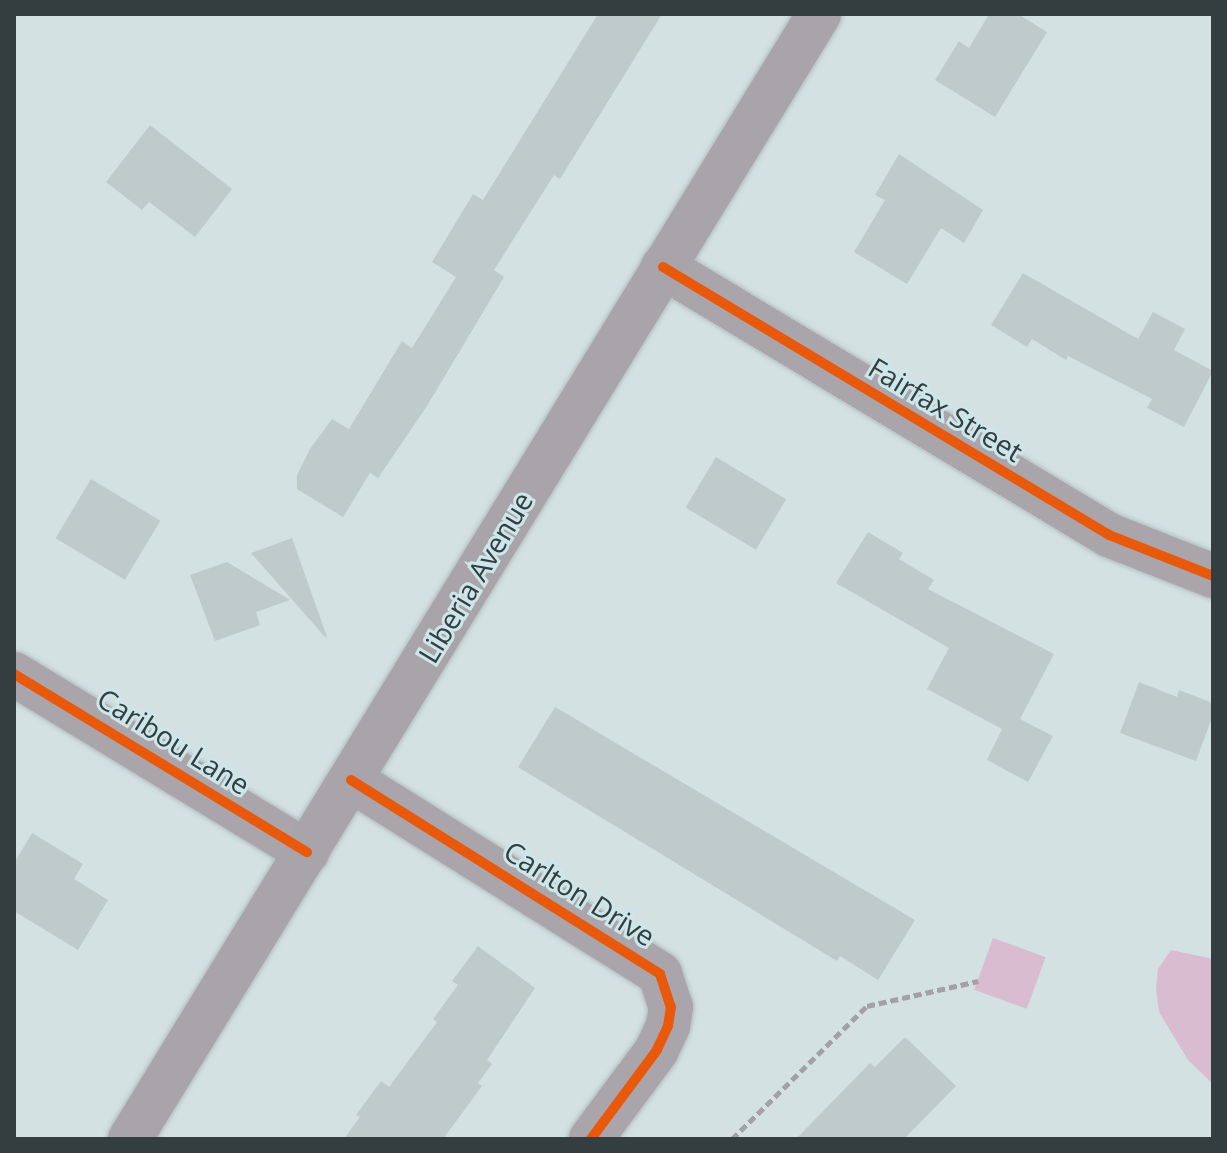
<!DOCTYPE html>
<style>
body{margin:0}
#map{position:relative;width:1227px;height:1153px;overflow:hidden;background:#d3e1e3;font-family:"Open Sans",sans-serif}
div>[style]{position:absolute}
.green>*{inset:0;background:#d9bccf;transform-origin:0 0}
.building>*{inset:0;background:#bfcacb;transform-origin:0 0}
.path>*{height:5px;margin-top:-2.5px;transform-origin:0;background:repeating-linear-gradient(90deg,#a3a1a5 0 8px,transparent 0 12px)}
.roads{filter:drop-shadow(0 0 2px #b2bcbd) drop-shadow(0 0 2px #b2bcbd)}
.minor>*{height:44px;margin:-22px;padding:0 22px;transform-origin:22px;border-radius:22px;background:#aaa5aa}
.secondary>*{height:44px;margin:-22px;padding:0 22px;transform-origin:22px;border-radius:22px;background:#a8a4a9}
.cycleway>*{height:10px;margin:-5px;padding:0 5px;transform-origin:5px;border-radius:5px;background:#e8590c}
span{translate:-50% -50%;white-space:nowrap;text-align:center;line-height:1.15;-webkit-text-stroke:6px #cde6e9;paint-order:stroke}
.street-label{font-size:28px;color:#343d3f}
.frame{position:absolute;inset:0;border:16px solid #343d3f;pointer-events:none}
</style>
<div id="map">
<div class="green">
<i style="left:993px;top:938px;width:56px;height:55px;rotate:20deg"></i>
<i style="clip-path:polygon(1171px 950px,1213px 959px,1213px 1084px,1188px 1060px,1159px 1012px,1156px 989px,1158px 969px)"></i>
</div>
<div class="building">
<i style="clip-path:polygon(598px 14px,662px 14px,560px 179px,554px 175px,494px 270px,504px 277px,427px 406px,378px 478px,370px 473px,343px 517px,297px 489px,297px 475px,310px 449px,332px 419px,349px 429px,402px 341px,412px 348px,456px 277px,432px 262px,473px 194px,483px 200px)"></i>
<i style="clip-path:polygon(989px 14px,1018px 14px,1047px 32px,995px 117px,935px 80px,959px 41px,969px 48px)"></i>
<i style="clip-path:polygon(150px 125px,232px 189px,195px 237px,149px 202px,142px 210px,106px 182px)"></i>
<i style="clip-path:polygon(899px 154px,983px 210px,964px 243px,941px 228px,907px 284px,854px 252px,885px 200px,875px 195px)"></i>
<i style="clip-path:polygon(1023px 273px,1138px 339px,1153px 312px,1185px 329px,1174px 350px,1213px 371px,1184px 427px,1147px 408px,1152px 399px,1068px 356px,1066px 360px,1032px 339px,1027px 347px,991px 325px)"></i>
<i style="left:716px;top:457px;width:82px;height:59px;rotate:31deg"></i>
<i style="left:91px;top:479px;width:81px;height:69px;rotate:31deg"></i>
<i style="clip-path:polygon(868px 532px,903px 553px,899px 559px,934px 580px,928px 589px,1054px 654px,1020px 719px,1053px 736px,1028px 782px,987px 760px,1002px 729px,927px 689px,949px 648px,836px 583px)"></i>
<i style="clip-path:polygon(292px 538px,327px 637px,326px 638px,251px 553px)"></i>
<i style="clip-path:polygon(227px 562px,290px 600px,256px 612px,260px 625px,215px 641px,190px 575px)"></i>
<i style="clip-path:polygon(1139px 682px,1177px 697px,1179px 690px,1213px 703px,1213px 715px,1196px 761px,1120px 733px)"></i>
<i style="clip-path:polygon(555px 707px,915px 920px,878px 980px,840px 956px,837px 961px,518px 767px)"></i>
<i style="clip-path:polygon(32px 833px,83px 864px,74px 879px,108px 900px,78px 950px,14px 911px,14px 863px)"></i>
<i style="clip-path:polygon(478px 946px,535px 988px,487px 1060px,492px 1064px,478px 1083px,482px 1086px,443px 1139px,344px 1139px,360px 1117px,356px 1115px,381px 1081px,389px 1087px,437px 1022px,433px 1019px,458px 985px,452px 981px)"></i>
<i style="clip-path:polygon(905px 1037px,956px 1086px,904px 1139px,796px 1139px,870px 1063px,875px 1067px)"></i>
</div>
<div class="path">
<i style="left:732px;top:1139px;width:190px;rotate:-44.6deg"></i>
<i style="left:867px;top:1006px;width:114px;rotate:-12.7deg"></i>
</div>
<div class="roads">
<div class="minor">
<i style="left:663px;top:267px;width:520px;rotate:31deg"></i>
<i style="left:1109px;top:535px;width:112px;rotate:21.5deg"></i>
<i style="left:14px;top:674px;width:343px;rotate:31.3deg"></i>
<i style="left:351px;top:780px;width:365px;rotate:32.1deg"></i>
<i style="left:660px;top:974px;width:35px;rotate:72deg"></i>
<i style="left:671px;top:1007px;width:19px;rotate:99deg"></i>
<i style="left:668px;top:1026px;width:26px;rotate:115deg"></i>
<i style="left:657px;top:1050px;width:111px;rotate:126.6deg"></i>
</div>
<div class="secondary">
<i style="left:130px;top:1139px;width:1319px;rotate:-58.51deg"></i>
</div>
</div>
<div class="cycleway">
<i style="left:663px;top:267px;width:520px;rotate:31deg"></i>
<i style="left:1109px;top:535px;width:112px;rotate:21.5deg"></i>
<i style="left:14px;top:674px;width:343px;rotate:31.3deg"></i>
<i style="left:351px;top:780px;width:365px;rotate:32.1deg"></i>
<i style="left:660px;top:974px;width:35px;rotate:72deg"></i>
<i style="left:671px;top:1007px;width:19px;rotate:99deg"></i>
<i style="left:668px;top:1026px;width:26px;rotate:115deg"></i>
<i style="left:657px;top:1050px;width:111px;rotate:126.6deg"></i>
</div>
<div class="street-label">
<span style="left:946px;top:409px;rotate:31deg">Fairfax Street</span>
<span style="left:475px;top:577px;rotate:-59deg">Liberia Avenue</span>
<span style="left:174px;top:741px;rotate:32deg">Caribou Lane</span>
<span style="left:580px;top:893px;rotate:32deg">Carlton Drive</span>
</div>
<div class="frame"></div>
</div>
